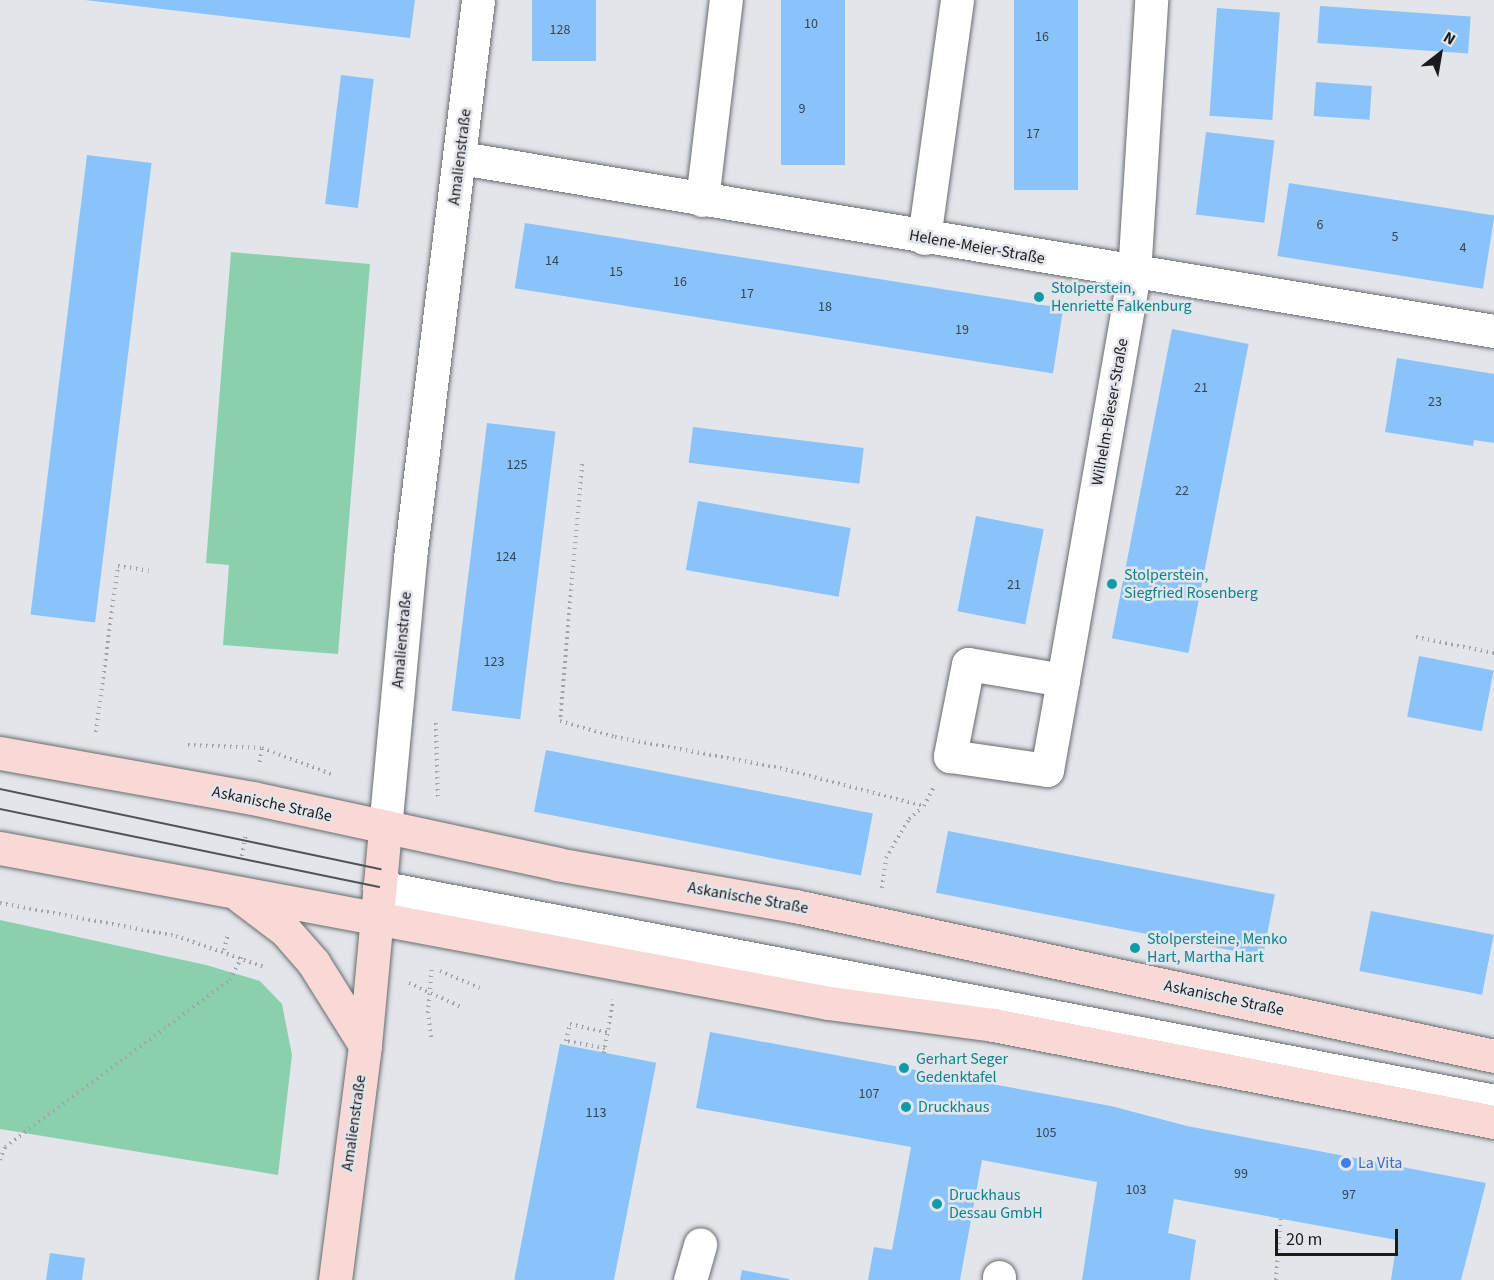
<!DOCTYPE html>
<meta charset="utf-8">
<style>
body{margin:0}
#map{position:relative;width:1494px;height:1280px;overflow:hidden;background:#e2e5e9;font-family:"Source Sans 3",sans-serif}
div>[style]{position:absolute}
.green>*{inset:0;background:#8bd0ad}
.building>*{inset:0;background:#8ac3f9;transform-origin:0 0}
.path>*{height:4px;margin-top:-2px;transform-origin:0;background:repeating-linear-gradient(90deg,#a1a4a7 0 1.5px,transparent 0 6px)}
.roads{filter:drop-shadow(0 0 2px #696c6f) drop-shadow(0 0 2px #696c6f)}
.minor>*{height:33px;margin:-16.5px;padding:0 16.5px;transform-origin:16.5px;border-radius:16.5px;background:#fff}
.major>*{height:33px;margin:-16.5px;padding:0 16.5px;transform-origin:16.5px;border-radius:16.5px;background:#f8d9d5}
.tram>*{height:1.5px;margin:-0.75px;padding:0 0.75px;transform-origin:0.75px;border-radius:0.75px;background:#515254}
.dots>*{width:16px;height:16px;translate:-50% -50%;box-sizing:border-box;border:3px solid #e2e5e9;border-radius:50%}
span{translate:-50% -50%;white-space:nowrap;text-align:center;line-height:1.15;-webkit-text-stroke:5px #e2e5e9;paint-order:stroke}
.number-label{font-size:14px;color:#364553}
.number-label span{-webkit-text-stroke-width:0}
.street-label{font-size:16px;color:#1a1b1c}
.culture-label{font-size:16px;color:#0d838f}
.left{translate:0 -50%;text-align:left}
.shop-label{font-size:16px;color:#366cbe}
.north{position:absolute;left:1410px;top:24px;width:60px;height:60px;-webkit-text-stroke:4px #e2e5e9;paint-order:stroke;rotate:31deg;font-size:16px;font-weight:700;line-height:24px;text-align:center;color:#1a1b1c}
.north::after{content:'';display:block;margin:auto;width:21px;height:27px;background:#1a1b1c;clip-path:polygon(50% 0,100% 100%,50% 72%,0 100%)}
.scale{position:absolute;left:1275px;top:1229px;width:123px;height:27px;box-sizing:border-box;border:3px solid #1a1b1c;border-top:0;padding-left:8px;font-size:18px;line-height:21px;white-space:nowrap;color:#1a1b1c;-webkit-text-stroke:4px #e2e5e9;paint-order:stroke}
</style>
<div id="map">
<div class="green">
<i style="clip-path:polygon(231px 252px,370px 264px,338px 654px,223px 645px,229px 565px,206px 563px)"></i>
<i style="clip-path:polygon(0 920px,206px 965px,260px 981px,282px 1004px,292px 1055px,278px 1175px,0 1129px)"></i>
</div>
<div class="building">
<i style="clip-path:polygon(85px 0,415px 0,410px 38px)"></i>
<i style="left:532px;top:0;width:64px;height:61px"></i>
<i style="left:781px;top:0;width:64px;height:165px"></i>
<i style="left:1014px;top:0;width:64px;height:190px"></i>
<i style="left:1320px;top:6px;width:151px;height:37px;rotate:4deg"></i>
<i style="left:1217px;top:8px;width:63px;height:108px;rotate:4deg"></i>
<i style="left:341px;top:75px;width:33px;height:130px;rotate:7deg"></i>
<i style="left:1316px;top:82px;width:56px;height:34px;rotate:4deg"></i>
<i style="left:1206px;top:132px;width:69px;height:83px;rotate:7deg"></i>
<i style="left:87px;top:155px;width:65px;height:463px;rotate:7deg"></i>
<i style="left:1289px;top:183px;width:208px;height:74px;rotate:9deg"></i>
<i style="left:525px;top:223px;width:545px;height:66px;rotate:9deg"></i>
<i style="left:1172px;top:329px;width:78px;height:315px;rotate:11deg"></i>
<i style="clip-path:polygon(1397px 358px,1494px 374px,1494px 443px,1474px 440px,1473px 446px,1385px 432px)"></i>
<i style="left:487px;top:423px;width:69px;height:290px;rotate:7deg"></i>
<i style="left:693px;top:427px;width:172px;height:36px;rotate:7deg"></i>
<i style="left:698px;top:501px;width:155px;height:70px;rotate:10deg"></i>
<i style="left:976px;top:516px;width:69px;height:97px;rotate:11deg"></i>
<i style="left:1419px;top:656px;width:76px;height:62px;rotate:11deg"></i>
<i style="left:546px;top:750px;width:333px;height:63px;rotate:11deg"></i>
<i style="left:948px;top:831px;width:333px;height:63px;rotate:11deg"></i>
<i style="left:1371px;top:911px;width:125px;height:61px;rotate:11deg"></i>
<i style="clip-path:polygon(710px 1032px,1111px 1106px,1187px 1126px,1486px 1183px,1461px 1280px,1391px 1280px,1397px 1240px,1174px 1199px,1168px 1233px,1196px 1240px,1190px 1280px,1082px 1280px,1097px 1182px,982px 1160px,960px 1280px,868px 1280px,874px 1247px,892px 1250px,911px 1147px,696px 1108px)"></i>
<i style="left:560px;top:1044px;width:98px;height:240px;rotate:11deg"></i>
<i style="clip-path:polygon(50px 1253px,85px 1258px,82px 1280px,46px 1280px)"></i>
<i style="clip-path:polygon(742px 1270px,789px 1279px,789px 1280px,740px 1280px)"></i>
</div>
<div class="path">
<i style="left:582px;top:464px;width:258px;rotate:94.9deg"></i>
<i style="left:560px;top:721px;width:57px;rotate:16.2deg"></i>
<i style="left:615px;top:737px;width:168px;rotate:10.6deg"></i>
<i style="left:780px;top:768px;width:149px;rotate:14.8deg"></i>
<i style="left:924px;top:806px;width:20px;rotate:-63deg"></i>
<i style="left:1416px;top:637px;width:80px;rotate:11.6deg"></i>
<i style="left:436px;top:723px;width:77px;rotate:88.5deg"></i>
<i style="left:96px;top:732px;width:167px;rotate:-82.5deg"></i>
<i style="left:118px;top:566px;width:31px;rotate:9deg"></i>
<i style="left:188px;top:745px;width:74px;rotate:2.3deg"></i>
<i style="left:262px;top:748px;width:74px;rotate:20.6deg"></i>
<i style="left:260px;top:762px;width:14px;rotate:-82deg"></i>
<i style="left:242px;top:856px;width:22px;rotate:-80deg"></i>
<i style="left:882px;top:888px;width:30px;rotate:-82deg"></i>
<i style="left:886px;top:858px;width:45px;rotate:-59.5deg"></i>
<i style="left:909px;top:819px;width:18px;rotate:-41deg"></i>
<i style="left:0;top:903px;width:179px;rotate:10.6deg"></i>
<i style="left:176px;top:936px;width:93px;rotate:19.4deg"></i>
<i style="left:224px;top:950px;width:16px;rotate:-76deg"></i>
<i style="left:440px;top:971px;width:43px;rotate:23deg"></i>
<i style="left:409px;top:983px;width:57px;rotate:24.8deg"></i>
<i style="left:431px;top:1037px;width:24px;rotate:-97deg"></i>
<i style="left:428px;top:1013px;width:47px;rotate:-85.1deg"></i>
<i style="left:605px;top:1048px;width:40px;rotate:-170deg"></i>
<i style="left:566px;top:1041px;width:17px;rotate:-77deg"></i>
<i style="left:570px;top:1024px;width:39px;rotate:13deg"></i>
<i style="left:604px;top:1053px;width:54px;rotate:-80.4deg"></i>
<i style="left:0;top:1160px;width:14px;rotate:-69deg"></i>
<i style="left:5px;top:1147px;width:280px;rotate:-36.6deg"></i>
<i style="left:230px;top:980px;width:27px;rotate:-63deg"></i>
<i style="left:1276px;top:1280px;width:64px;rotate:-85.5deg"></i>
</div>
<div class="roads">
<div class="minor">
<i style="left:461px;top:158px;width:1047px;rotate:9.51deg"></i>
<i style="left:702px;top:200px;width:201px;rotate:-83.2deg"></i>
<i style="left:924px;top:238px;width:240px;rotate:-82.1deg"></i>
<i style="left:1063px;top:680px;width:96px;rotate:-170.4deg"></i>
<i style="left:968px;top:664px;width:94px;rotate:101.1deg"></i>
<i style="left:950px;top:756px;width:98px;rotate:8.2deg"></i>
<i style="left:1047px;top:770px;width:91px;rotate:-79.9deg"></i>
<i style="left:1063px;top:680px;width:412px;rotate:-80.1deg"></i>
<i style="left:1134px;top:274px;width:275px;rotate:-86.4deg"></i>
<i style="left:385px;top:829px;width:272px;rotate:-84.7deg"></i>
<i style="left:410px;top:558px;width:562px;rotate:-83.05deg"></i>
<i style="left:379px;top:887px;width:1135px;rotate:10.86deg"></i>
<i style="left:690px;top:1280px;width:37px;rotate:-74deg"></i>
<i style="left:999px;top:1280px;width:3px;rotate:-90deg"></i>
</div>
<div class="major">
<i style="left:0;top:753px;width:257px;rotate:10.1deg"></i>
<i style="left:253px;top:798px;width:311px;rotate:12.2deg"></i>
<i style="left:557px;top:864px;width:242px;rotate:10deg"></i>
<i style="left:795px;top:906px;width:715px;rotate:12.11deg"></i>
<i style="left:0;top:848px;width:843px;rotate:10.59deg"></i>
<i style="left:829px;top:1003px;width:165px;rotate:7.6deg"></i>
<i style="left:993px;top:1025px;width:510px;rotate:10.96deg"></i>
<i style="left:240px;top:896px;width:56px;rotate:37.1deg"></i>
<i style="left:285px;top:930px;width:43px;rotate:48.8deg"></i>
<i style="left:313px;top:962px;width:98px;rotate:57.9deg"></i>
<i style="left:335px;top:1280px;width:237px;rotate:-82.7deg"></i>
<i style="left:365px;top:1045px;width:217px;rotate:-84.7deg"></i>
</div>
</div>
<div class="tram">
<i style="left:0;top:789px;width:389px;rotate:11.9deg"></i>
<i style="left:0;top:809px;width:387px;rotate:11.6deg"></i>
</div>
<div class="dots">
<i style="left:1039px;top:297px;background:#0f9aa8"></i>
<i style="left:1112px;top:584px;background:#0f9aa8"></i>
<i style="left:1135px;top:948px;background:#0f9aa8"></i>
<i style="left:904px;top:1068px;background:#0f9aa8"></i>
<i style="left:906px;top:1107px;background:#0f9aa8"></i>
<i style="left:1346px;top:1163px;background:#3f7fe0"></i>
<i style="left:937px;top:1204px;background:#0f9aa8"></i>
</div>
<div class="number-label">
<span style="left:811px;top:24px">10</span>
<span style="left:560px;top:30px">128</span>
<span style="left:1042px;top:37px">16</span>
<span style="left:802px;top:109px">9</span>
<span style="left:1033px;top:134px">17</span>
<span style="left:1320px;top:225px">6</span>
<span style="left:1395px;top:237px">5</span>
<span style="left:1463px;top:248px">4</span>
<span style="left:552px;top:261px">14</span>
<span style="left:616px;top:272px">15</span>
<span style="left:680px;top:282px">16</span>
<span style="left:747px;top:294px">17</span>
<span style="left:825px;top:307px">18</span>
<span style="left:962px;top:330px">19</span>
<span style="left:1201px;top:388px">21</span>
<span style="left:1435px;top:402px">23</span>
<span style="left:517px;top:465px">125</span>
<span style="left:1182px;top:491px">22</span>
<span style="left:506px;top:557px">124</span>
<span style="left:1014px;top:585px">21</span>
<span style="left:494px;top:662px">123</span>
<span style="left:869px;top:1094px">107</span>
<span style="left:596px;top:1113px">113</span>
<span style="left:1046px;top:1133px">105</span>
<span style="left:1241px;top:1174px">99</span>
<span style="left:1136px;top:1190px">103</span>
<span style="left:1349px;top:1195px">97</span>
</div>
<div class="street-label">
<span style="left:460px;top:157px;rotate:-83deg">Amalienstraße</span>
<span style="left:977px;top:247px;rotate:10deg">Helene-Meier-Straße</span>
<span style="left:1110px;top:412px;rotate:-80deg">Wilhelm-Bieser-Straße</span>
<span style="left:402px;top:640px;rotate:-85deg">Amalienstraße</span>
<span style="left:272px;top:804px;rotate:12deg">Askanische Straße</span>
<span style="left:748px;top:898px;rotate:10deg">Askanische Straße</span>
<span style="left:1224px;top:998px;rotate:12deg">Askanische Straße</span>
<span style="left:354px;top:1123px;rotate:-82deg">Amalienstraße</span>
</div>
<div class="culture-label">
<span class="left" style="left:1051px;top:297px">Stolperstein,<br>Henriette Falkenburg</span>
<span class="left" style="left:1124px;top:584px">Stolperstein,<br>Siegfried Rosenberg</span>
<span class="left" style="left:1147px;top:948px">Stolpersteine, Menko<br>Hart, Martha Hart</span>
<span class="left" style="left:916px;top:1068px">Gerhart Seger<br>Gedenktafel</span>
<span class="left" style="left:918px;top:1107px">Druckhaus</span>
<span class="left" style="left:949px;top:1204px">Druckhaus<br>Dessau GmbH</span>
</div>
<div class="shop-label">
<span class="left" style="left:1358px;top:1163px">La Vita</span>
</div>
<div class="north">N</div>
<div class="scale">20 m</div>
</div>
